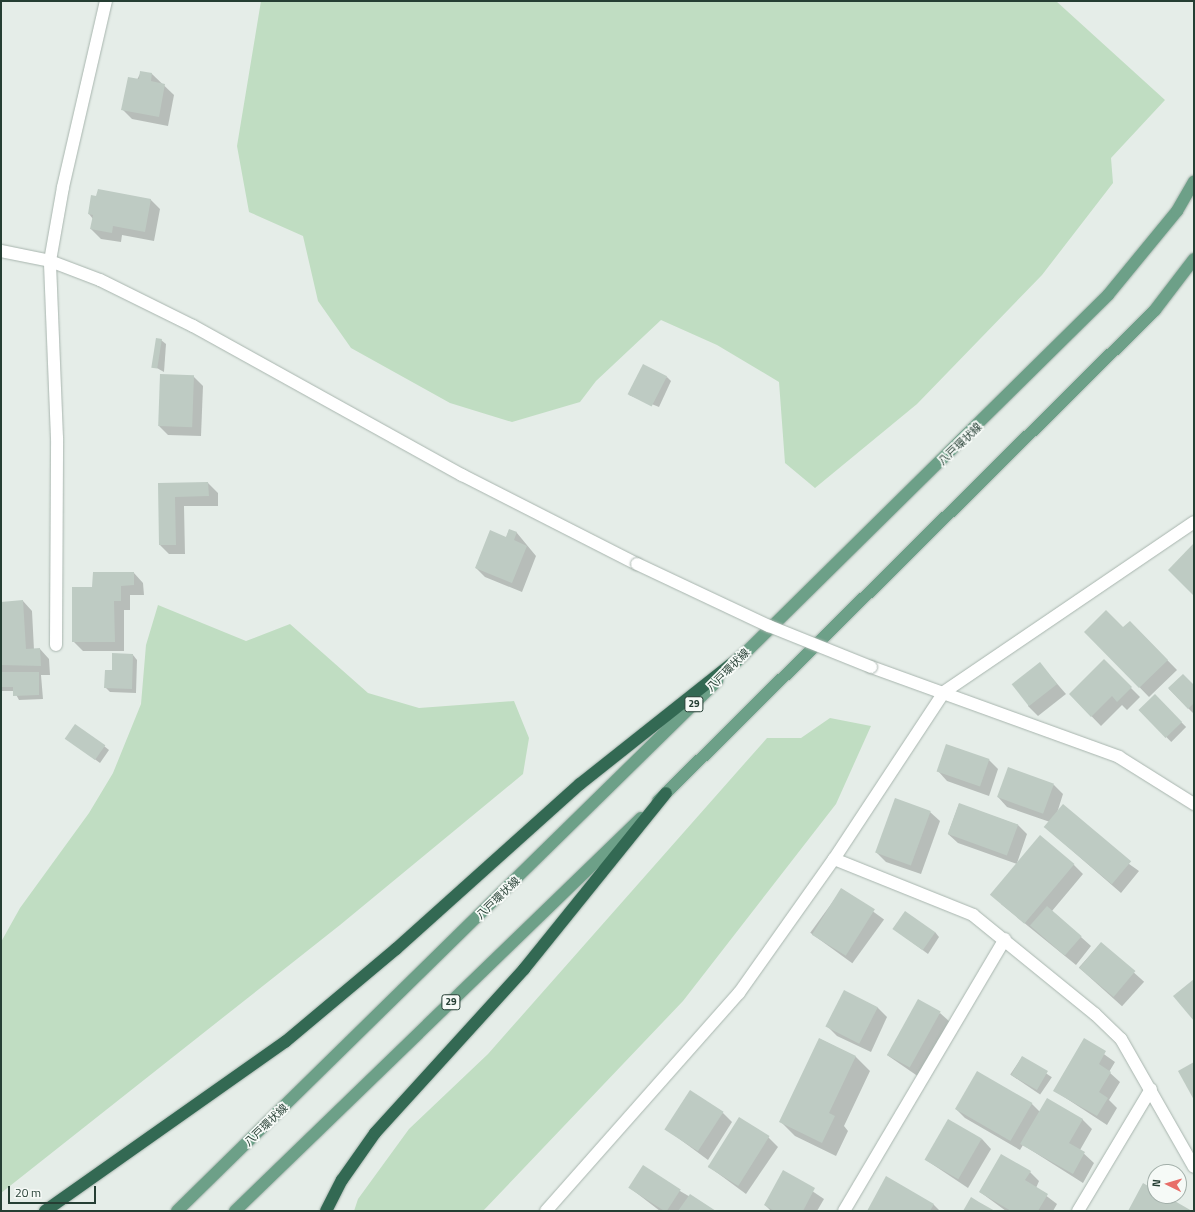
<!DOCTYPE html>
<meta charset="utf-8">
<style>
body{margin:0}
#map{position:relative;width:1195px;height:1212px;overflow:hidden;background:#e5ede8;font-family:"Titillium Web","Noto Sans JP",sans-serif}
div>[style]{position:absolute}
.green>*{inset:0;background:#c0ddc2}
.shadow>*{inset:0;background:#0003;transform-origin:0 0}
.building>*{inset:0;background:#becbc3;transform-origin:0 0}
.roads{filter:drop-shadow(0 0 1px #a8b5ae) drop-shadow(0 0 1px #a8b5ae)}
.minor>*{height:12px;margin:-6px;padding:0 6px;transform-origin:6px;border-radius:6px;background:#fff}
.major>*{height:12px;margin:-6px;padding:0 6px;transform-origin:6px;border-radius:6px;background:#6da088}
.highway>*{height:12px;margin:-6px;padding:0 6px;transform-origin:6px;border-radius:6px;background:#336953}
.bridges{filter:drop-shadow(0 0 1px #a8b5ae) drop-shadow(0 0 1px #a8b5ae)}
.minor-bridge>*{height:12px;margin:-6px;padding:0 6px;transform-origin:6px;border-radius:6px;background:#fff}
span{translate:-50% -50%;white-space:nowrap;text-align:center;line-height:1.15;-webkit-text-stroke:3.5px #f6faf7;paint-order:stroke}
.shield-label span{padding:1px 3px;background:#f6faf7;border:1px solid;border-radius:3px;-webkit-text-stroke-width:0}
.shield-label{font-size:10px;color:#253e33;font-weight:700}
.street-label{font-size:11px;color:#253e33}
.frame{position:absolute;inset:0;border:2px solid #253e33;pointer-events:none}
.north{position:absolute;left:1147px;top:1164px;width:40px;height:40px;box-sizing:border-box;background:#f6faf7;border:1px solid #a2afa9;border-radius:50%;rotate:275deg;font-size:11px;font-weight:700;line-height:16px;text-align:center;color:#253e33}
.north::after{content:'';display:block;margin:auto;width:14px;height:18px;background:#e86e69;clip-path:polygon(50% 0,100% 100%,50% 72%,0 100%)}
.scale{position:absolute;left:8px;top:1186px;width:88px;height:18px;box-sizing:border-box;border:2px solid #253e33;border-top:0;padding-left:5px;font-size:12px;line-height:14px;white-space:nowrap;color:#253e33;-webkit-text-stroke:3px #f6faf7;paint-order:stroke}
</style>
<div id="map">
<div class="green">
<i style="clip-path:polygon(261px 1px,1056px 1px,1165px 100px,1111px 158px,1113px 183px,1042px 275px,917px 404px,815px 488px,785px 463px,779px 382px,717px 345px,661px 320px,596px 381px,580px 402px,512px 422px,450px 403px,351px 348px,318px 301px,303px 236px,249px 212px,237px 146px)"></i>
<i style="clip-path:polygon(158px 605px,246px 641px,290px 624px,368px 693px,419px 708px,514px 701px,529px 738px,523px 774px,340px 925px,1px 1193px,1px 942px,20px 908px,89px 813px,113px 773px,141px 704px,146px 645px)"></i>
<i style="clip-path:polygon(830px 718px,871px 726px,836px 804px,683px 1001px,483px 1211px,354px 1211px,358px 1199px,409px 1129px,488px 1054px,767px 738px,801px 738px)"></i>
</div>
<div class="shadow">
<i style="clip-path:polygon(141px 72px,152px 74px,174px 95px,168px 126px,132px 119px,122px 109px)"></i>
<i style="clip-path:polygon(150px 199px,160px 209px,154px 241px,122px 235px,121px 242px,101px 239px,91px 229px,93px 219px,89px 214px)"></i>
<i style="clip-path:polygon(161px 340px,166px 344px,164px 372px,155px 367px)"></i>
<i style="clip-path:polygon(193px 376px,203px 386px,201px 436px,168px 435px,159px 426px)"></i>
<i style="clip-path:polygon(667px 377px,671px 381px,659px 407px,629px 395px)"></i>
<i style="clip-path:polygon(208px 483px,218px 493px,218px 506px,184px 506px,185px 554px,169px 554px,160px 545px,159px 484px)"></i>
<i style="clip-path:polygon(509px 530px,517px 533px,536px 556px,522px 592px,485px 577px,476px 568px,506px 538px)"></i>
<i style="clip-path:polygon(134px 573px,143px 583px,144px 595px,130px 595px,130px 610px,124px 610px,124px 651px,83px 651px,73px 641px,93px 588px)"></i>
<i style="clip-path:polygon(23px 601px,32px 611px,34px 650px,40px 649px,49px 659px,50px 675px,41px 675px,43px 699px,19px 700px,14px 691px,1px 691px,1px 603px)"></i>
<i style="clip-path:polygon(1130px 622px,1177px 670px,1149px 697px,1086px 632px,1123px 629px)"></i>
<i style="clip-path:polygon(133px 655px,137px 660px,136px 693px,110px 692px,105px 687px,113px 671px)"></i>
<i style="clip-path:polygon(1104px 661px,1140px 697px,1127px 710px,1122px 705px,1101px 726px,1070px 694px)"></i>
<i style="clip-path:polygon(1039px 663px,1066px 694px,1038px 716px,1028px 706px)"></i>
<i style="clip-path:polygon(1194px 687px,1194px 712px,1193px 713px,1169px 689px)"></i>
<i style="left:1155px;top:696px;width:44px;height:21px;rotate:45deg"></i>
<i style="clip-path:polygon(66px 738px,104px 746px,109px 750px,100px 763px)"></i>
<i style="clip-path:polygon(947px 745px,989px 760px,998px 769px,989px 796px,947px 781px,938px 771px)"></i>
<i style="clip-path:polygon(1054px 785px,1063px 794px,1057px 813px,1139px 871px,1121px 893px,1045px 827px,1050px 822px,1007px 807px,998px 797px)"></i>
<i style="clip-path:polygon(959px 804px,1018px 825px,1027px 834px,1017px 863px,1074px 865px,1083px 874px,1052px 911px,1091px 946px,1076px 965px,1001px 904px,1017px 864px,958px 843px,948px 834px)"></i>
<i style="clip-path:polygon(930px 812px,940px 821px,921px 874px,886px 862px,876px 852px)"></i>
<i style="left:842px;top:889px;width:52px;height:54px;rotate:36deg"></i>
<i style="clip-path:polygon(894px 929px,935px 932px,939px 937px,928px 954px)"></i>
<i style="left:1101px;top:943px;width:58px;height:33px;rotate:42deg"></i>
<i style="clip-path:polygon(845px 992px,878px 1008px,887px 1017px,871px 1052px,837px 1036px,828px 1027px)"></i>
<i style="clip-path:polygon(940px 1013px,950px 1022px,919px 1077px,887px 1055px)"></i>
<i style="clip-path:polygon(820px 1039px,856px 1057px,870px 1071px,844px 1126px,848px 1131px,836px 1156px,795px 1136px,781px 1122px)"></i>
<i style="clip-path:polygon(1084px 1040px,1115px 1062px,1109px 1072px,1120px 1082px,1109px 1100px,1117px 1108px,1107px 1125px,1055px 1091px)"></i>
<i style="left:1022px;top:1057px;width:36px;height:21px;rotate:34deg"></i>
<i style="clip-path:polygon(1032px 1104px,1040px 1112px,1082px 1119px,1092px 1129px,1080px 1150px,1094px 1163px,1083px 1183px,1023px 1145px,1020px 1150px,965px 1118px,956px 1109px)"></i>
<i style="clip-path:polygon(723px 1113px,732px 1122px,708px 1160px,666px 1129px)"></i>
<i style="clip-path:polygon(768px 1137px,778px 1147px,746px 1194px,708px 1166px)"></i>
<i style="clip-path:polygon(982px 1139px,991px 1149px,968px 1188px,926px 1160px)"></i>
<i style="clip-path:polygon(784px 1172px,824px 1199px,817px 1211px,771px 1211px,765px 1205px)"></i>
<i style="clip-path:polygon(1030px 1172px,1039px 1181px,1036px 1188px,1057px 1204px,1053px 1211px,1006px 1211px,980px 1192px)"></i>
<i style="clip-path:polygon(887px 1178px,934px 1205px,940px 1211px,868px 1211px)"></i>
<i style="clip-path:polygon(630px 1188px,680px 1191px,714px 1211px,660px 1211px)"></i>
</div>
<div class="building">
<i style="clip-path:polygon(140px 71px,152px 73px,151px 81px,165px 84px,159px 117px,121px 110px,128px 77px,139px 79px)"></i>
<i style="clip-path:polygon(98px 189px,151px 199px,145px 232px,113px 226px,112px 233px,90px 229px,93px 215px,88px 214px,91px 195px,96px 196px)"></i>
<i style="left:156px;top:338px;width:6px;height:30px;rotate:9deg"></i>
<i style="left:643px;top:364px;width:27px;height:34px;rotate:27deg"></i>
<i style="left:160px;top:374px;width:34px;height:52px;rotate:2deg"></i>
<i style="clip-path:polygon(208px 482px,209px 496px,175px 497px,176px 545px,159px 545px,158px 483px)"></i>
<i style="clip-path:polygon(509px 529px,517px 532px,514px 540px,527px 546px,512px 583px,475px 568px,490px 530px,506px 537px)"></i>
<i style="clip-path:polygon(1194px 543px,1194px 596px,1168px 570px)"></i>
<i style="clip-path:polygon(93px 572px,134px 572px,134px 585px,121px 586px,121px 601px,114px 601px,115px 642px,72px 642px,72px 587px,92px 587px)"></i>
<i style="clip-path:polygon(23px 600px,26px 649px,40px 648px,41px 666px,1px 665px,1px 602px)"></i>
<i style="clip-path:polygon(1106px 610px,1123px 627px,1130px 621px,1168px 660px,1139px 688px,1084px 632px)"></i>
<i style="clip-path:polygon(112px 653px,133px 654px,132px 689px,104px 688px,105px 670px,112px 670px)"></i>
<i style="clip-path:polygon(1104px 659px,1132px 687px,1117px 702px,1112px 696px,1091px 717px,1069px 694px)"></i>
<i style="left:1040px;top:662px;width:28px;height:36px;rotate:52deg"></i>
<i style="clip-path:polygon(1px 672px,39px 672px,39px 695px,13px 696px,13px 687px,1px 687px)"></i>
<i style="clip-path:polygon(1183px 674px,1194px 685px,1194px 703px,1188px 709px,1168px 688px)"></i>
<i style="left:1155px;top:694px;width:39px;height:23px;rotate:46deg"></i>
<i style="left:75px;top:724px;width:37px;height:18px;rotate:35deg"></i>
<i style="left:946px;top:744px;width:46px;height:29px;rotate:19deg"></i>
<i style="left:1008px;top:767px;width:49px;height:32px;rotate:20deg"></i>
<i style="left:895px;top:798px;width:38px;height:58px;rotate:20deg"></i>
<i style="left:959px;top:803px;width:63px;height:33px;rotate:20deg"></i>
<i style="left:1063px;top:804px;width:89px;height:30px;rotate:40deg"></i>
<i style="left:1040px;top:835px;width:45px;height:78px;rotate:40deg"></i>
<i style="left:841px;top:888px;width:40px;height:55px;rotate:32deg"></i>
<i style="left:1047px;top:906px;width:46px;height:26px;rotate:41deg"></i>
<i style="left:905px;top:911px;width:37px;height:22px;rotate:35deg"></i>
<i style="left:1101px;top:942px;width:45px;height:34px;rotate:40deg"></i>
<i style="clip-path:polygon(1194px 979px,1194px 1021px,1173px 996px)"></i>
<i style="left:844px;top:990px;width:38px;height:41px;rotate:27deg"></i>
<i style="left:918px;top:999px;width:26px;height:64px;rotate:29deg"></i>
<i style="clip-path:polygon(819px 1038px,856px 1056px,829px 1113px,835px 1116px,822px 1143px,779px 1122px)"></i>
<i style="clip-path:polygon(1084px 1038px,1106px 1051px,1099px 1064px,1111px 1072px,1099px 1092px,1108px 1098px,1097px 1116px,1053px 1091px)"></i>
<i style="left:1022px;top:1056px;width:30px;height:22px;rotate:30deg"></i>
<i style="clip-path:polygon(1194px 1062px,1194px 1100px,1178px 1071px)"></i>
<i style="left:977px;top:1071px;width:64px;height:44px;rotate:30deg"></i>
<i style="left:690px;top:1090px;width:40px;height:47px;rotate:33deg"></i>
<i style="clip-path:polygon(1047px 1098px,1083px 1119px,1069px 1143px,1085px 1152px,1073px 1174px,1020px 1144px)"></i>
<i style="left:739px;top:1117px;width:36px;height:59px;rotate:32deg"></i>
<i style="left:948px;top:1119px;width:39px;height:47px;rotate:30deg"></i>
<i style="clip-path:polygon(1001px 1154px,1031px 1171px,1025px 1180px,1048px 1194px,1038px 1211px,1011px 1211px,979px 1192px)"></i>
<i style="left:643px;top:1165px;width:45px;height:27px;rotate:33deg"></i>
<i style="clip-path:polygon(783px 1170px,815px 1188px,803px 1211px,774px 1211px,764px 1205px)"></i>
<i style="clip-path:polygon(886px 1176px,934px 1204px,930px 1211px,867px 1211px)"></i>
<i style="clip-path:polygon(1143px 1183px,1155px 1190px,1155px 1196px,1166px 1196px,1192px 1211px,1128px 1211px)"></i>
<i style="clip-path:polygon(690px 1194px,716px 1211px,678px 1211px)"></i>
<i style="clip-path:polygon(971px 1197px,979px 1202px,995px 1211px,963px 1211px)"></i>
</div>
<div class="roads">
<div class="minor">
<i style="left:1px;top:251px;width:50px;rotate:11.5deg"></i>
<i style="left:50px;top:261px;width:53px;rotate:20.8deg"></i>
<i style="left:100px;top:280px;width:104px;rotate:26.3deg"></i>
<i style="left:193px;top:326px;width:308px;rotate:29deg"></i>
<i style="left:462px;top:475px;width:196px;rotate:27deg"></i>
<i style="left:56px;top:645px;width:207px;rotate:-89.7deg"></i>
<i style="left:57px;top:438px;width:177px;rotate:-92.3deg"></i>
<i style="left:50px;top:261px;width:75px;rotate:-80deg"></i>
<i style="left:63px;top:187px;width:191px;rotate:-77deg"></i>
<i style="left:871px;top:667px;width:264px;rotate:19.9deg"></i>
<i style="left:1119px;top:757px;width:89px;rotate:32.1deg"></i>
<i style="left:834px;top:859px;width:150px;rotate:21.9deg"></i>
<i style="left:973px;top:915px;width:157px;rotate:39.1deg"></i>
<i style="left:1095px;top:1014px;width:36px;rotate:44deg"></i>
<i style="left:1121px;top:1039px;width:147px;rotate:60.3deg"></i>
<i style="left:546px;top:1211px;width:291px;rotate:-48.5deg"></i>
<i style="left:739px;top:993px;width:164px;rotate:-54.7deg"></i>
<i style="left:834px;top:859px;width:200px;rotate:-56.6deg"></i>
<i style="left:944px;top:692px;width:302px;rotate:-34.2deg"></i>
<i style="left:844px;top:1211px;width:316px;rotate:-59.4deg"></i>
<i style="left:1078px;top:1211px;width:142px;rotate:-59.1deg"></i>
</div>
<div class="major">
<i style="left:736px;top:662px;width:523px;rotate:-44.61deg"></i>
<i style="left:1108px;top:295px;width:109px;rotate:-50.6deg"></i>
<i style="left:1177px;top:211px;width:34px;rotate:-60deg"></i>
<i style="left:658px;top:801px;width:699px;rotate:-44.65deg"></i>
<i style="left:1155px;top:310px;width:64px;rotate:-52.6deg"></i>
<i style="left:177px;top:1211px;width:757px;rotate:-44.46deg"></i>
<i style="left:235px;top:1211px;width:565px;rotate:-44.07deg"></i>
</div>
<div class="highway">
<i style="left:45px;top:1211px;width:294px;rotate:-35.2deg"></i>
<i style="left:285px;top:1042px;width:145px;rotate:-40deg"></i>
<i style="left:396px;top:949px;width:247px;rotate:-41.9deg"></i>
<i style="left:580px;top:784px;width:208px;rotate:-38.4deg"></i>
<i style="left:326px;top:1211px;width:35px;rotate:-63deg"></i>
<i style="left:342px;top:1180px;width:57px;rotate:-54.9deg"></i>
<i style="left:375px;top:1133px;width:222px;rotate:-47.7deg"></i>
<i style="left:524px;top:969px;width:226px;rotate:-51.1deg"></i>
</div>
</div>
<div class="bridges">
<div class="minor-bridge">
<i style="left:637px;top:564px;width:146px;rotate:25.2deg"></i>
<i style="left:769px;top:626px;width:110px;rotate:21.9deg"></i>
</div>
</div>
<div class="shield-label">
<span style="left:694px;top:704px">29</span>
<span style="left:451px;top:1002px">29</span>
</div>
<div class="street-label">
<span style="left:960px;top:444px;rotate:-44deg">八戸環状線</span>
<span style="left:728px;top:670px;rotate:-45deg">八戸環状線</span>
<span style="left:498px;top:898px;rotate:-44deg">八戸環状線</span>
<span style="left:266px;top:1125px;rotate:-44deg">八戸環状線</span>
</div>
<div class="frame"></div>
<div class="north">N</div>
<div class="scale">20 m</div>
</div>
